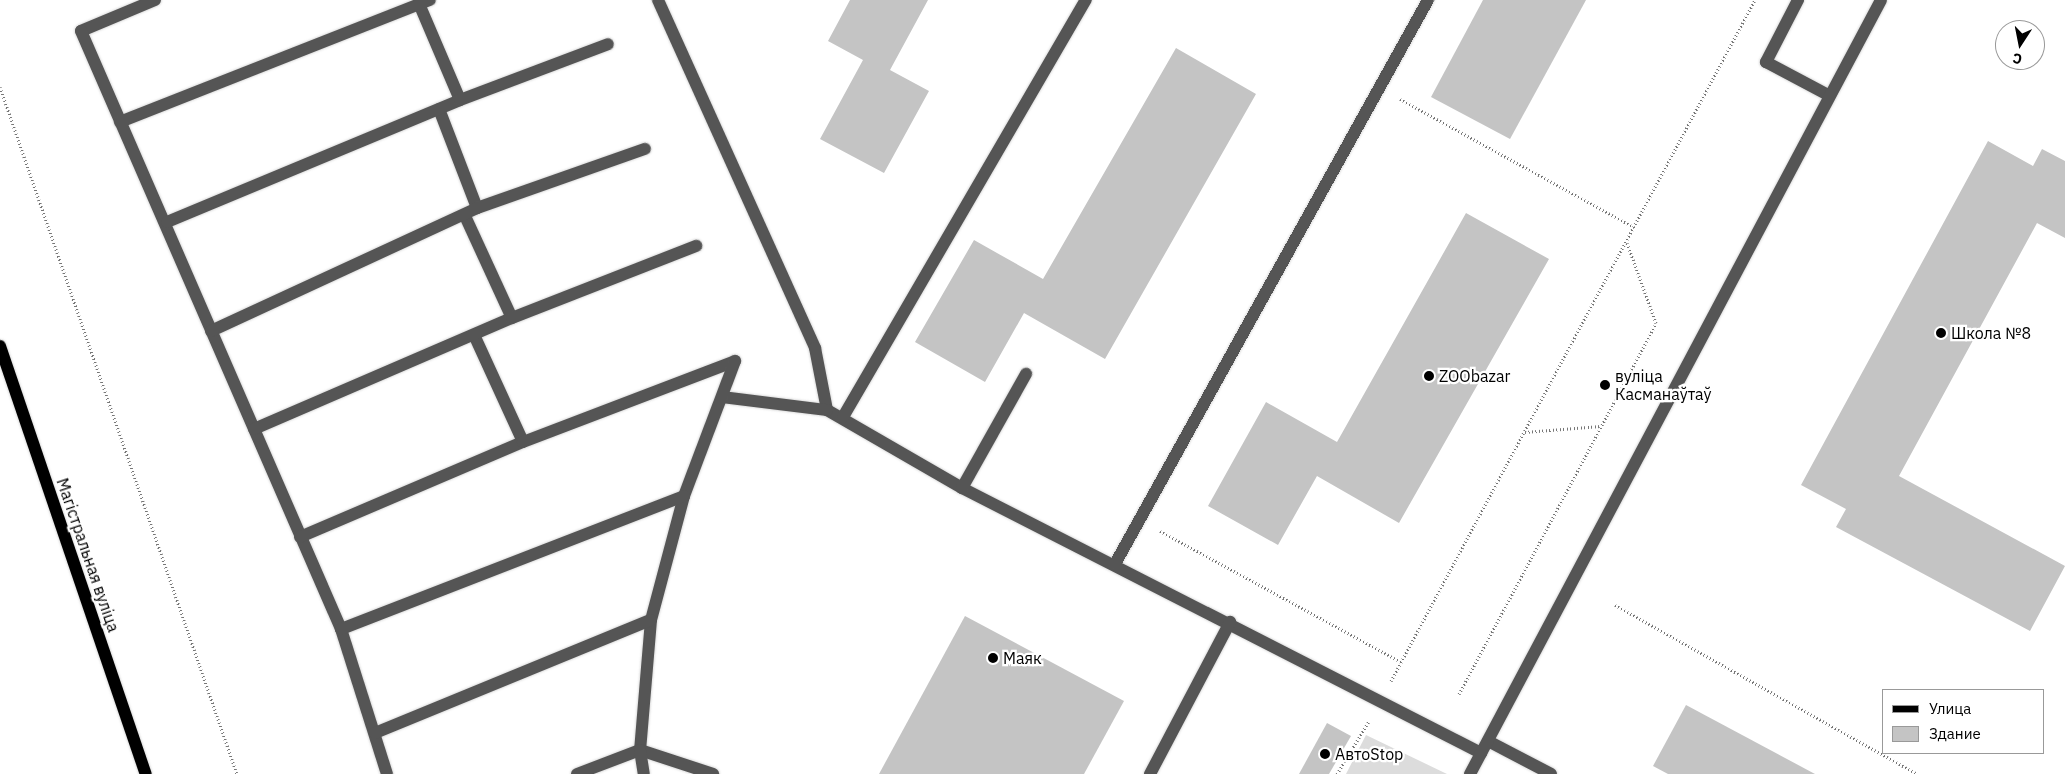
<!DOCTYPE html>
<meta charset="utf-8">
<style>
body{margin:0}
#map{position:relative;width:2065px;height:774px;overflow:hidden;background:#fff;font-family:"IBM Plex Sans",sans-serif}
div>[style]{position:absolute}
.green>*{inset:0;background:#dcdcdc}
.building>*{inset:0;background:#c4c4c4}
.path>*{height:3px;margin-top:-1.5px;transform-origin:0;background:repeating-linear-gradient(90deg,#777 0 1px,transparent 0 3.5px)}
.roads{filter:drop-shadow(0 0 1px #dbdbdb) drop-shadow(0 0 1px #dbdbdb)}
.minor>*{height:12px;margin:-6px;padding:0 6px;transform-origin:6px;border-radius:6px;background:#555}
.major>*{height:12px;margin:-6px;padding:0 6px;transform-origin:6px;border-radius:6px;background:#000}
.dots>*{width:14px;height:14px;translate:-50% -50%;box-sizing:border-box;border:2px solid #fff;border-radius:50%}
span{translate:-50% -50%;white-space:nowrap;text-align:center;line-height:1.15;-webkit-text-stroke:4.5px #fff;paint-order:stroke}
.poi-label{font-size:16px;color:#000}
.left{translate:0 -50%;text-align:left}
.street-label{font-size:16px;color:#000}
.legend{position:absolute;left:1882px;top:689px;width:162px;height:65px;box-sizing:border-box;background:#fff;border:1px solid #999;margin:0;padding:6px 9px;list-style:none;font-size:15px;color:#000}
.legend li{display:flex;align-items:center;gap:10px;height:25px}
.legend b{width:25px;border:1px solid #999}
.north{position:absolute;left:1995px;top:20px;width:50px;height:50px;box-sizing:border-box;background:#fff;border:1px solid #999;border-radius:50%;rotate:191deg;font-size:14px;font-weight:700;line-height:20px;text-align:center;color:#000}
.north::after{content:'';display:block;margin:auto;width:18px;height:22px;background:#000;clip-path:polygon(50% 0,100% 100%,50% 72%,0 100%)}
</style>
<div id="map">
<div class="green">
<i style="clip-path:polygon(1366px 735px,1447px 774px,1346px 774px)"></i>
</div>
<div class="building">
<i style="clip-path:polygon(850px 0,928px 0,890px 70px,929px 91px,884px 173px,820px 139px,863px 60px,828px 41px)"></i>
<i style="clip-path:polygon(1483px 0,1586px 0,1510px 139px,1431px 97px)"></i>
<i style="clip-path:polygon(1176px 48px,1256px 94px,1105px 359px,1024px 313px,985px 382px,915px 342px,974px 240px,1043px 279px)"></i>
<i style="clip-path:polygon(1988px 141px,2033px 166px,2042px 149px,2065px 161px,2065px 238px,2037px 223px,1899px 476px,2065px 566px,2030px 631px,1836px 527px,1846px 509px,1801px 485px)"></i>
<i style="clip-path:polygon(1466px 213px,1549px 259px,1399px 523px,1317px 476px,1278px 545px,1208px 506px,1266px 402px,1337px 442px)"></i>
<i style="clip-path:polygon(965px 616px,1124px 701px,1084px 774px,879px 774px)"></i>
<i style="clip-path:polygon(1686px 705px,1815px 774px,1668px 774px,1653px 766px)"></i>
<i style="clip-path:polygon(1327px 723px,1351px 736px,1329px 774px,1299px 774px)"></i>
</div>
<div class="path">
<i style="left:0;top:87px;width:727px;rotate:70.97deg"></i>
<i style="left:1400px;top:99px;width:267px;rotate:28.7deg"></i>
<i style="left:1525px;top:432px;width:76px;rotate:-4.5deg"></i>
<i style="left:1160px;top:531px;width:274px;rotate:28.5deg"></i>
<i style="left:1615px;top:605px;width:346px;rotate:29.2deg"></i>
<i style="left:1391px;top:681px;width:772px;rotate:-61.88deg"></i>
<i style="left:1459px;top:694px;width:420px;rotate:-62deg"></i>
<i style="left:1656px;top:323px;width:85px;rotate:-109.9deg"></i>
<i style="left:1337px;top:774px;width:62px;rotate:-58.9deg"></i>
</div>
<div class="roads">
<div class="minor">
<i style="left:155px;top:0;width:80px;rotate:157.3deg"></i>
<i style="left:81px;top:31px;width:652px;rotate:66.5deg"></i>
<i style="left:341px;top:629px;width:152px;rotate:72.4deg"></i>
<i style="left:658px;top:0;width:382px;rotate:65.7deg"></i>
<i style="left:815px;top:348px;width:63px;rotate:79deg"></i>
<i style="left:827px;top:410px;width:156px;rotate:30deg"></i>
<i style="left:962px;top:488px;width:583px;rotate:27.05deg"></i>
<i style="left:1798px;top:0;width:70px;rotate:117.3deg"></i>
<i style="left:1766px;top:62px;width:72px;rotate:28deg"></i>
<i style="left:420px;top:6px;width:102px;rotate:66.9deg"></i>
<i style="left:439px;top:109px;width:106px;rotate:69deg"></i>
<i style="left:120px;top:122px;width:333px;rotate:-21.5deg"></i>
<i style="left:465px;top:216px;width:112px;rotate:65.3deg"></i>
<i style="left:167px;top:222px;width:317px;rotate:-22.6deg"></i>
<i style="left:460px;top:100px;width:158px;rotate:-20.7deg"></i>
<i style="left:211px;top:331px;width:293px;rotate:-24.8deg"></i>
<i style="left:477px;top:208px;width:178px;rotate:-19.4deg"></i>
<i style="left:475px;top:337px;width:115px;rotate:65.4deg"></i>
<i style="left:722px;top:397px;width:106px;rotate:7.1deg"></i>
<i style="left:843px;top:417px;width:483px;rotate:-59.8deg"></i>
<i style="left:254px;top:429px;width:281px;rotate:-23.3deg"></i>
<i style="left:512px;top:318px;width:198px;rotate:-21.4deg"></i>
<i style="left:962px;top:488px;width:131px;rotate:-60.7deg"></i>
<i style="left:684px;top:496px;width:128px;rotate:104.9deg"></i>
<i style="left:651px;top:620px;width:130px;rotate:94.8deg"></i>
<i style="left:640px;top:750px;width:77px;rotate:18.2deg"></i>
<i style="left:300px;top:537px;width:242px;rotate:-23.1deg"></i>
<i style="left:523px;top:442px;width:227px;rotate:-20.9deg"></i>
<i style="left:735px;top:361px;width:144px;rotate:110.7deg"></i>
<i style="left:684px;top:496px;width:368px;rotate:158.8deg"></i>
<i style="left:1115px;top:564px;width:645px;rotate:-60.97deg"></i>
<i style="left:375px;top:733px;width:298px;rotate:-22.3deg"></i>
<i style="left:1488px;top:741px;width:71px;rotate:27.6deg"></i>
<i style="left:577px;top:774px;width:67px;rotate:-20.9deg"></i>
<i style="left:640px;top:750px;width:24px;rotate:81deg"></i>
<i style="left:1150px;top:774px;width:172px;rotate:-62.2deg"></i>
<i style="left:1470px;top:774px;width:876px;rotate:-62.03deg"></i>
</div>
<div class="major">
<i style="left:0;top:346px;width:452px;rotate:71.2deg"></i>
</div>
</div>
<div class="dots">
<i style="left:1941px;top:333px;background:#000"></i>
<i style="left:1429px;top:376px;background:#000"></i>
<i style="left:1605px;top:385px;background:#000"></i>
<i style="left:993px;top:658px;background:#000"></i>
<i style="left:1325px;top:754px;background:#000"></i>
</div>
<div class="poi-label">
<span class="left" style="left:1951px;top:333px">Школа №8</span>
<span class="left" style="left:1439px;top:376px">ZOObazar</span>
<span class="left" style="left:1615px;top:385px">вуліца<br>Касманаўтаў</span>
<span class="left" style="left:1003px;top:658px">Маяк</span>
<span class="left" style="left:1335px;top:754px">АвтоStop</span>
</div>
<div class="street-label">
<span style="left:88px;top:555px;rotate:71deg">Магістральная вуліца</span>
</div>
<ul class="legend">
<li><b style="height:6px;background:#000"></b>Улица</li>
<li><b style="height:14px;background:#c4c4c4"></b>Здание</li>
</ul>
<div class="north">С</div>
</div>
